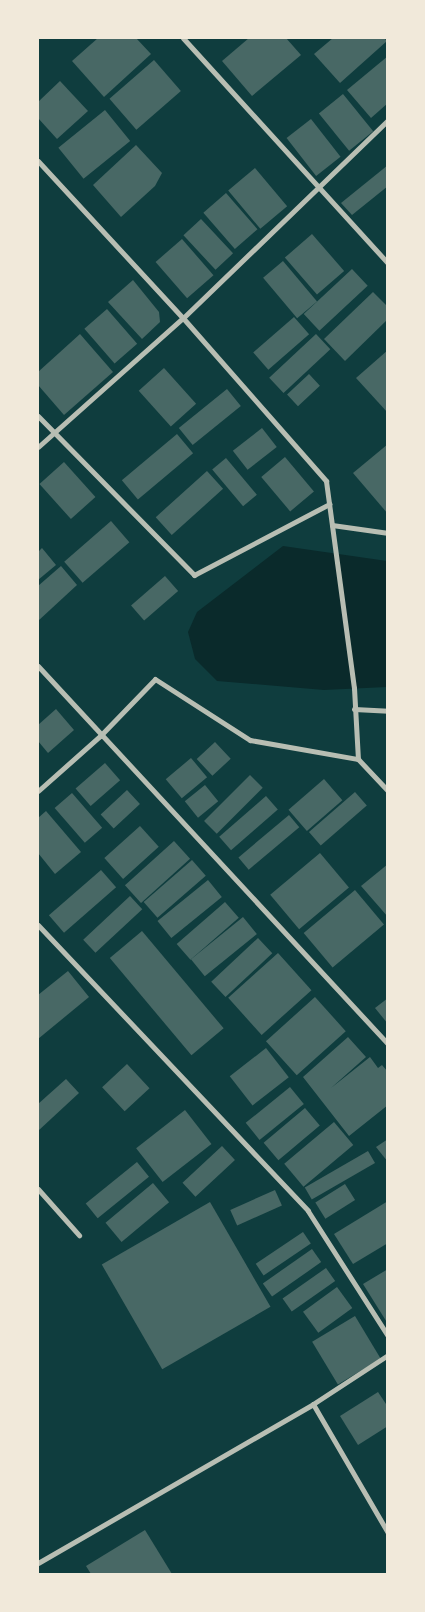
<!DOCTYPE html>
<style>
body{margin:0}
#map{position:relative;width:425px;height:1612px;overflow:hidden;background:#0f3d3e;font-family:"Source Serif 4",serif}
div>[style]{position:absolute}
.water>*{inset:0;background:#0a2a2b}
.building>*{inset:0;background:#486865;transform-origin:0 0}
.minor>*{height:5px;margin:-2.5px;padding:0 2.5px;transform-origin:2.5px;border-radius:2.5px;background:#b8beb3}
span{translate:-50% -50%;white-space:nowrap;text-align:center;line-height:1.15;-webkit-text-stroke:5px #f1e9da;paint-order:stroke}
.frame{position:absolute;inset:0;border:39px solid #f1e9da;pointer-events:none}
</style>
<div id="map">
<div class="water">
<i style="clip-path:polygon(283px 546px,387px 561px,387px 687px,324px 690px,217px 681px,195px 659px,188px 632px,197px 612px)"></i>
</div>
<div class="building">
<i style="clip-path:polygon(98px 38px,136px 38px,151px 54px,104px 97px,72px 61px)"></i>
<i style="clip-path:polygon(249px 38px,286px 38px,301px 55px,252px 96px,222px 61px)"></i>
<i style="clip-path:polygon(333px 38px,384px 38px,387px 41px,340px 83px,314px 54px)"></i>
<i style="clip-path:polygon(388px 56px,388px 103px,371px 118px,347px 90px)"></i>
<i style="left:154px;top:60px;width:41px;height:59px;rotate:49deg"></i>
<i style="clip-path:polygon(60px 81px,88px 111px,57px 139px,38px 118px,38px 102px)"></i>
<i style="left:343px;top:94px;width:48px;height:31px;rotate:51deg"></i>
<i style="left:105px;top:110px;width:40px;height:60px;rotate:51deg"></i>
<i style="left:311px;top:119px;width:48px;height:31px;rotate:52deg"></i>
<i style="clip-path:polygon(136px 145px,162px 173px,155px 186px,121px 217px,93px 185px)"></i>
<i style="clip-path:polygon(388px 165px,388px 186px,352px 215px,341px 203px)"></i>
<i style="left:255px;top:168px;width:50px;height:35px;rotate:50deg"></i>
<i style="left:226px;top:193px;width:48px;height:30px;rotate:49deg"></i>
<i style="left:201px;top:219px;width:47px;height:24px;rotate:47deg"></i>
<i style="left:312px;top:234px;width:49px;height:36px;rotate:49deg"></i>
<i style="left:182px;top:239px;width:48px;height:35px;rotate:49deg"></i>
<i style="left:283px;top:261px;width:53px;height:26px;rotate:50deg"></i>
<i style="left:352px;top:269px;width:23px;height:66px;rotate:47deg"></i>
<i style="clip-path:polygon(133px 280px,159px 312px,160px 322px,142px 339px,108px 302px)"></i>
<i style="clip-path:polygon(373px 292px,388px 307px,388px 319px,345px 361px,324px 339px)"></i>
<i style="left:107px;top:309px;width:46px;height:30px;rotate:49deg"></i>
<i style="left:294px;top:317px;width:23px;height:54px;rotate:49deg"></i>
<i style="clip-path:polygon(80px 334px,113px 372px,64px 415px,38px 385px,38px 372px)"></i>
<i style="left:316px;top:334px;width:21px;height:64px;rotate:47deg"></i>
<i style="clip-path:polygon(388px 350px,388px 413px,356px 378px)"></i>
<i style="left:164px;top:368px;width:48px;height:34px;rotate:48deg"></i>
<i style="left:309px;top:374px;width:16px;height:30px;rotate:47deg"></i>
<i style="left:227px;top:389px;width:22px;height:62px;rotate:51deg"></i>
<i style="left:262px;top:428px;width:24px;height:37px;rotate:52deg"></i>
<i style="left:177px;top:434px;width:25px;height:72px;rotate:50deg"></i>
<i style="clip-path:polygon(388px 444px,388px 514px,353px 473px)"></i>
<i style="left:285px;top:457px;width:45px;height:31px;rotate:50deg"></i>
<i style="left:226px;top:458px;width:48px;height:18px;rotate:50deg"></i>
<i style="left:64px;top:462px;width:47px;height:33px;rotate:48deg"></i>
<i style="left:207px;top:471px;width:24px;height:69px;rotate:48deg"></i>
<i style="left:111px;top:521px;width:28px;height:62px;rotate:49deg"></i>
<i style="clip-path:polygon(42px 548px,56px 565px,38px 580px,38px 552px)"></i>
<i style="clip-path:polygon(61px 566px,77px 585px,38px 621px,38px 586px)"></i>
<i style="left:165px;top:576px;width:20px;height:45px;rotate:49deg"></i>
<i style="clip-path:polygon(56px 709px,74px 730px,48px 753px,38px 741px,38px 725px)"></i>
<i style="left:215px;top:742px;width:23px;height:25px;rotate:47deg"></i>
<i style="left:191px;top:758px;width:25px;height:33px;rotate:50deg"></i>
<i style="left:105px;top:763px;width:23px;height:39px;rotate:49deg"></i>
<i style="left:250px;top:775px;width:18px;height:65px;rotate:45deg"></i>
<i style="left:324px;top:779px;width:28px;height:47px;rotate:49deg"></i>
<i style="left:205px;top:785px;width:21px;height:26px;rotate:51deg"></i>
<i style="left:127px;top:790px;width:19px;height:36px;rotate:47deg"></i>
<i style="left:355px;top:792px;width:18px;height:61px;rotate:49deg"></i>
<i style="left:72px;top:793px;width:46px;height:23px;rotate:49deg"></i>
<i style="left:266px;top:796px;width:18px;height:62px;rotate:49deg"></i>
<i style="clip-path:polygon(46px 811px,81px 852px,55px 874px,38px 853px,38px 818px)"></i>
<i style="left:289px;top:815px;width:16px;height:66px;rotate:50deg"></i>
<i style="left:140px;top:826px;width:28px;height:48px;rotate:48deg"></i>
<i style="left:174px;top:841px;width:24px;height:66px;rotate:48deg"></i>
<i style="left:320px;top:853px;width:45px;height:65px;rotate:50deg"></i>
<i style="left:192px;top:860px;width:21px;height:64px;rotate:49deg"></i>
<i style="clip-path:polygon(388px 864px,388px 917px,361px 886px)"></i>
<i style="left:101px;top:870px;width:23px;height:69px;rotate:49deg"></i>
<i style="left:208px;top:880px;width:22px;height:65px;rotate:51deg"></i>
<i style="left:355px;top:890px;width:45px;height:67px;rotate:50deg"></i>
<i style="left:130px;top:896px;width:18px;height:64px;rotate:47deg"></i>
<i style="left:225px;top:902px;width:21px;height:64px;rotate:49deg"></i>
<i style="left:243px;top:917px;width:22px;height:67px;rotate:51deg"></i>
<i style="left:142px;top:931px;width:127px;height:42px;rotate:50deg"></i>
<i style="left:258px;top:938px;width:21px;height:64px;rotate:47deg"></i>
<i style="left:278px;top:953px;width:50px;height:67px;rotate:48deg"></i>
<i style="clip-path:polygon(68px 971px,89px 997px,38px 1039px,38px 995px)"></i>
<i style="left:315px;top:997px;width:46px;height:66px;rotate:48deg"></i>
<i style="clip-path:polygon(388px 998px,388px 1024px,375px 1008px)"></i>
<i style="clip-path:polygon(348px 1037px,366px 1057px,331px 1088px,370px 1057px,378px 1068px,382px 1065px,388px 1072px,388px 1105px,349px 1136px,303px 1077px)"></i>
<i style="left:266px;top:1048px;width:37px;height:46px;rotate:52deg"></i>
<i style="left:127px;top:1064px;width:33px;height:34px;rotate:47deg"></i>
<i style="clip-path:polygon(66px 1079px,79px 1093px,38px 1131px,38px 1104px)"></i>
<i style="left:290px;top:1087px;width:22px;height:57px;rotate:51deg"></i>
<i style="left:305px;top:1108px;width:23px;height:54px;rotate:50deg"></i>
<i style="left:185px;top:1110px;width:43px;height:62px;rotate:52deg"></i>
<i style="left:334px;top:1122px;width:30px;height:65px;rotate:50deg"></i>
<i style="clip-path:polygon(388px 1139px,388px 1162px,376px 1147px)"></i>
<i style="left:222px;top:1146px;width:19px;height:54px;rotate:47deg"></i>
<i style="left:368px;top:1151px;width:14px;height:73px;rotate:60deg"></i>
<i style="left:137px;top:1162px;width:19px;height:66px;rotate:51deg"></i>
<i style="left:153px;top:1183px;width:25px;height:62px;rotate:50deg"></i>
<i style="left:345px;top:1184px;width:19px;height:35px;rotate:58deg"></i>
<i style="left:275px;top:1190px;width:17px;height:49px;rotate:66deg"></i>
<i style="clip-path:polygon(388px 1201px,388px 1243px,353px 1264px,334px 1234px)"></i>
<i style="left:210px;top:1202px;width:121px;height:125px;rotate:60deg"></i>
<i style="left:303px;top:1232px;width:14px;height:57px;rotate:56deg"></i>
<i style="left:312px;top:1249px;width:16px;height:60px;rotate:55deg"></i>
<i style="left:326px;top:1268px;width:16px;height:53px;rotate:55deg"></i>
<i style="clip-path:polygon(388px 1269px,388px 1324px,363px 1284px)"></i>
<i style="left:337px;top:1287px;width:26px;height:42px;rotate:54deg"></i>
<i style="left:355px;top:1316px;width:50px;height:50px;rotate:59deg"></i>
<i style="clip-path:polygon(378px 1392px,388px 1407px,388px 1426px,358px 1445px,340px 1416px)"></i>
<i style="clip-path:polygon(145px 1530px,172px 1574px,91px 1574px,86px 1566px)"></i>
</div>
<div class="minor">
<i style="left:183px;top:38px;width:304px;rotate:47.7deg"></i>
<i style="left:38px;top:161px;width:214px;rotate:47.3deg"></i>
<i style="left:183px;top:318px;width:217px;rotate:48.7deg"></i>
<i style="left:326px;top:481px;width:209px;rotate:82.3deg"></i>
<i style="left:354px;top:688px;width:71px;rotate:86.8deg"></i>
<i style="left:358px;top:759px;width:44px;rotate:46.8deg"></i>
<i style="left:38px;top:416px;width:223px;rotate:45.5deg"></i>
<i style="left:194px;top:575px;width:153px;rotate:-27.7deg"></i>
<i style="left:38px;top:447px;width:194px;rotate:-41.7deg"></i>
<i style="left:183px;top:318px;width:285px;rotate:-44deg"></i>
<i style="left:332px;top:525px;width:57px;rotate:8.1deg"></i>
<i style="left:38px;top:666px;width:515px;rotate:47.2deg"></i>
<i style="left:354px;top:709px;width:34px;rotate:3deg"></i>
<i style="left:38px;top:791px;width:83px;rotate:-41.6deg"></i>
<i style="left:100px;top:736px;width:79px;rotate:-46deg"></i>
<i style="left:155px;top:679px;width:113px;rotate:32.7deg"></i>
<i style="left:250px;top:740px;width:110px;rotate:10deg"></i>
<i style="left:38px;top:925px;width:393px;rotate:46.6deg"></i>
<i style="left:308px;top:1211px;width:148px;rotate:57.4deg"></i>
<i style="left:38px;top:1189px;width:62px;rotate:48.3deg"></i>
<i style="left:313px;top:1404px;width:149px;rotate:59.8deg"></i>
<i style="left:38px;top:1563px;width:318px;rotate:-30deg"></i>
<i style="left:313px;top:1404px;width:90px;rotate:-33.2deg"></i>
</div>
<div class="frame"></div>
</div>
